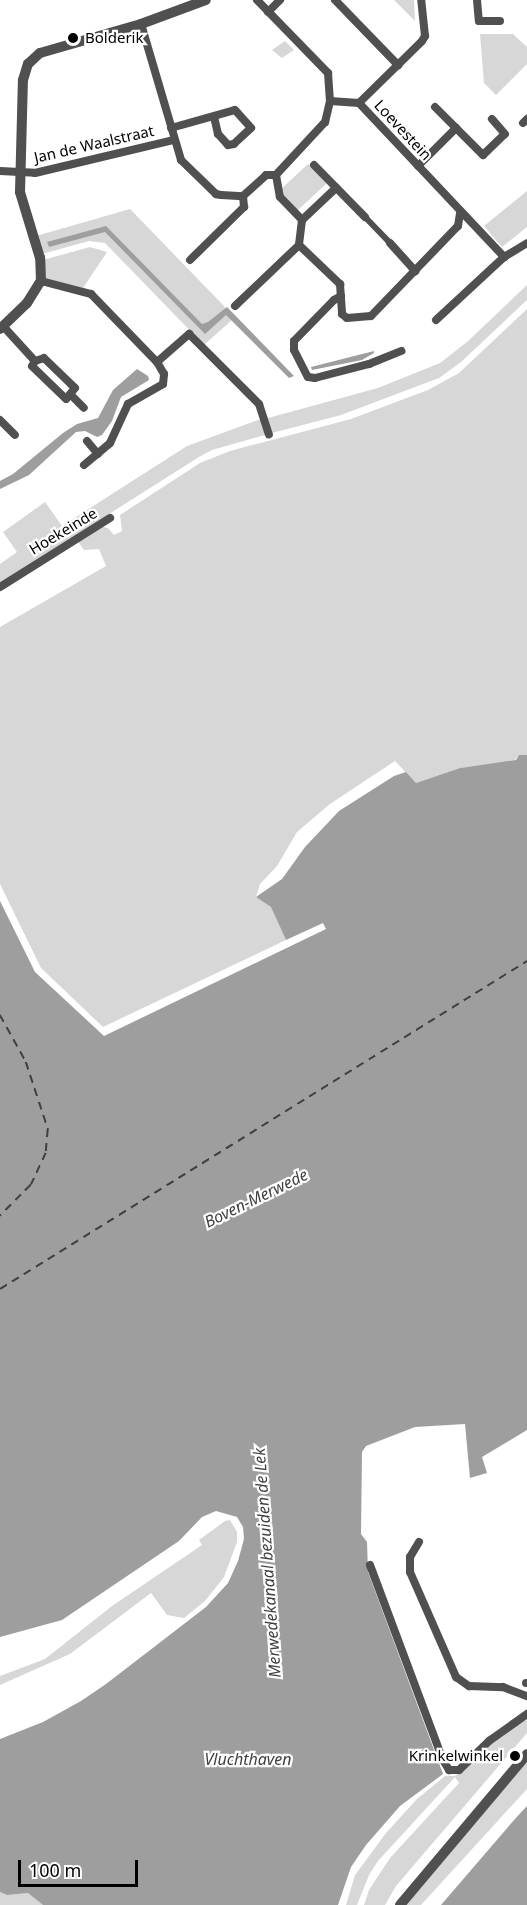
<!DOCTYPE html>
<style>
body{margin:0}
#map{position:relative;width:527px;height:1905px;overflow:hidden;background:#fff;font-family:"Noto Sans",sans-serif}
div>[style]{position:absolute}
.green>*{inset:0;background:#d7d7d7}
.water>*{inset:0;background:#9e9e9e}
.ferry>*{height:1.5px;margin-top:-0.75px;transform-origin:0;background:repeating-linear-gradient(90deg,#3f3f3f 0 8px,transparent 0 14px)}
.pedestrian>*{height:6px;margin:-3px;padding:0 3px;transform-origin:3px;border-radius:3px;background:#505050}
.minor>*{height:8px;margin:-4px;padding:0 4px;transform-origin:4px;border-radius:4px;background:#505050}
.tertiary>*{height:10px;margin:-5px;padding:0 5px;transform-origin:5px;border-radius:5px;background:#505050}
.dots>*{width:16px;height:16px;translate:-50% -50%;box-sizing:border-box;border:3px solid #fff;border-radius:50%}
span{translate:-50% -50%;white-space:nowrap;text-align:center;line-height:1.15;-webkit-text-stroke:4.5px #fff;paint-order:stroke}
.poi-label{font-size:15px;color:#000}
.left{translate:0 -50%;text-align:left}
.right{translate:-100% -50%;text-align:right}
.street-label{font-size:15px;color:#000}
.water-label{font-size:16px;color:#3f3f3f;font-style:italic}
.scale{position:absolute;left:18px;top:1860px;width:120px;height:27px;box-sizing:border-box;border:3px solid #000;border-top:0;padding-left:8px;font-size:18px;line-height:21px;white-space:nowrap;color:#000;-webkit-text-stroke:4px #fff;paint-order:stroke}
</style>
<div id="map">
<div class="green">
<i style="clip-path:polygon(394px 0,414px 0,415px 21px)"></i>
<i style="clip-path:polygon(480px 34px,513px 34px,527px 47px,527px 64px,496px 95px,484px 83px)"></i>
<i style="clip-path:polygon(285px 41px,294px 50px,282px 58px,272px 50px)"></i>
<i style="clip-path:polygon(308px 164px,327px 183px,297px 211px,282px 195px,281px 189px)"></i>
<i style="clip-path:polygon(527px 191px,527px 227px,502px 247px,484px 226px)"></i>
<i style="clip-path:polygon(130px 209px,224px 306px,233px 319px,204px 345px,105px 243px,89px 241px,42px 254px,36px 236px)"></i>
<i style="clip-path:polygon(90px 247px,107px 252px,83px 288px,46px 279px,43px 274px,43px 260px)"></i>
<i style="clip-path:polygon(527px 285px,527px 300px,461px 362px,439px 378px,341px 415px,272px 433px,268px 418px,378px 388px,440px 363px,467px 342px)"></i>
<i style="clip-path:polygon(527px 309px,527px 755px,519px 755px,514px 761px,460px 768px,416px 783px,395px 761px,330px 804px,297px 832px,277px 866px,260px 884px,256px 897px,271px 906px,286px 940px,103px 1027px,41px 968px,0 884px,0 627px,106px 566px,99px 549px,84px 550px,77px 540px,103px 527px,108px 528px,114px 535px,122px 531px,120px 515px,200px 463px,230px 451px,351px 419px,428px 390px,459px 373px)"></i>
<i style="clip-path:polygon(261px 419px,265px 435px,212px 450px,199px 457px,0 583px,0 564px,17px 552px,3px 532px,45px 502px,62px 526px,187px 446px)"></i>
<i style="clip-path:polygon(230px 1520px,237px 1532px,237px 1542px,224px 1577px,205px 1601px,184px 1618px,167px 1615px,151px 1593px,70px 1654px,0 1685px,0 1676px,45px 1659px,112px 1606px,202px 1545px,199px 1540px,225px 1521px)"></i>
<i style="clip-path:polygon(527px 1720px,527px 1733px,396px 1886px,385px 1905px,364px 1905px,369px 1890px,390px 1858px,459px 1783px,455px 1777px,378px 1861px,369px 1875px,357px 1905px,346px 1905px,355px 1875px,386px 1833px,417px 1799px,445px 1776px,455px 1776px,511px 1727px)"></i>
<i style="clip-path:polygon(527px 1761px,527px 1789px,421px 1905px,406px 1905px)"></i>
<i style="clip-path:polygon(0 1892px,7px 1895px,28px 1893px,43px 1905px,0 1905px)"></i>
</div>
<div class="water">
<i style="clip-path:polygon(106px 226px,202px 324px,208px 322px,227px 307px,294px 376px,289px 378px,226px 315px,205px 334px,105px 232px,49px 247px,47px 242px)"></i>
<i style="clip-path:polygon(374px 351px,374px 353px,362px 360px,312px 370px,311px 367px)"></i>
<i style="clip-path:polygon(137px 369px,148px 376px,149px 380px,121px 397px,112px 421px,102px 435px,97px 437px,85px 431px,76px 432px,29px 475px,0 489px,0 481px,13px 474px,63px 433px,77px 424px,98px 418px,113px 390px)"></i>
<i style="clip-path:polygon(519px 755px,527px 755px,527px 1430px,482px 1457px,487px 1473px,470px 1478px,465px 1424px,415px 1427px,366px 1446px,362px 1452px,361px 1534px,367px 1542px,368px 1572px,443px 1774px,400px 1806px,366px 1845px,351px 1867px,338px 1905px,43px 1905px,28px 1893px,7px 1895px,0 1892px,0 1739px,43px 1722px,81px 1701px,106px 1684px,206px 1607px,228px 1583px,238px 1561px,244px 1539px,243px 1527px,237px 1517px,216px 1511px,202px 1517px,179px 1541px,62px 1620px,0 1637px,0 901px,35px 972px,104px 1036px,326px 929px,323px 923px,286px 940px,271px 907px,256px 897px,282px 879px,305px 847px,339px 811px,394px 776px,406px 772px,416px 783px,460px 768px,516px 760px)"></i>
<i style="clip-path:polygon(527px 1806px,527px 1905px,441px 1905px,514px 1820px)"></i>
</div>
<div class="ferry">
<i style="left:0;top:1015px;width:54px;rotate:61deg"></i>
<i style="left:26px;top:1062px;width:71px;rotate:71.8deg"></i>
<i style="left:48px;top:1129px;width:24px;rotate:95deg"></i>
<i style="left:46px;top:1153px;width:35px;rotate:115deg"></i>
<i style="left:31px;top:1185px;width:44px;rotate:135deg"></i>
<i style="left:0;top:1289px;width:621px;rotate:-31.9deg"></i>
</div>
<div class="pedestrian">
<i style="left:365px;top:217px;width:36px;rotate:46deg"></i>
</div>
<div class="minor">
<i style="left:257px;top:0;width:102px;rotate:45.8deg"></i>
<i style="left:328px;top:73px;width:28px;rotate:86deg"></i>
<i style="left:330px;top:101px;width:29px;rotate:4deg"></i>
<i style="left:359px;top:103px;width:212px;rotate:46.7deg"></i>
<i style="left:335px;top:0;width:91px;rotate:45.9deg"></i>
<i style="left:477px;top:0;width:21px;rotate:85deg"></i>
<i style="left:479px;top:21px;width:21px"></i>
<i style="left:268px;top:12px;width:17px;rotate:-45deg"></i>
<i style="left:141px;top:24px;width:142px;rotate:73.6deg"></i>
<i style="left:181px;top:160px;width:49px;rotate:44.2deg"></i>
<i style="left:216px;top:194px;width:5px;rotate:11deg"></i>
<i style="left:221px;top:195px;width:22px;rotate:3deg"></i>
<i style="left:243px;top:196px;width:31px;rotate:-42deg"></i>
<i style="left:266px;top:175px;width:10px"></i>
<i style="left:330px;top:101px;width:22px;rotate:103deg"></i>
<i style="left:325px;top:122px;width:72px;rotate:132.8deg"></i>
<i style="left:276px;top:175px;width:22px;rotate:80deg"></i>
<i style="left:280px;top:197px;width:32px;rotate:46deg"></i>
<i style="left:302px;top:220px;width:25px;rotate:97deg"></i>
<i style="left:299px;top:245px;width:57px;rotate:43.6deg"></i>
<i style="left:340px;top:284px;width:30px;rotate:86deg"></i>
<i style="left:342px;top:314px;width:6px;rotate:39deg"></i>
<i style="left:347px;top:318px;width:24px;rotate:-5deg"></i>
<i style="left:371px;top:316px;width:125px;rotate:-46deg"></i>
<i style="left:458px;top:226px;width:13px;rotate:-81deg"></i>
<i style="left:359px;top:103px;width:88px;rotate:-44.5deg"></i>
<i style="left:422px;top:41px;width:6px;rotate:-59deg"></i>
<i style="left:425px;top:36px;width:36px;rotate:-96deg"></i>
<i style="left:435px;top:107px;width:68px;rotate:45deg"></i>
<i style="left:483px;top:155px;width:30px;rotate:-44deg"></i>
<i style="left:505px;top:134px;width:20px;rotate:-131deg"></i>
<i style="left:523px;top:123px;width:6px;rotate:-45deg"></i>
<i style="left:171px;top:128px;width:66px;rotate:-15.7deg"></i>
<i style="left:235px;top:110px;width:24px;rotate:48deg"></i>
<i style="left:251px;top:128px;width:23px;rotate:137deg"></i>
<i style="left:234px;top:144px;width:6px;rotate:171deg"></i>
<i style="left:228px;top:145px;width:15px;rotate:-132deg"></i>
<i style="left:218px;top:134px;width:18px;rotate:-103deg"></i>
<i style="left:314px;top:165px;width:73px;rotate:45.6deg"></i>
<i style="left:418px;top:166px;width:54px;rotate:-45deg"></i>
<i style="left:0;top:171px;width:35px;rotate:3deg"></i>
<i style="left:35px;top:173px;width:143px;rotate:-13.4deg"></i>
<i style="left:302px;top:220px;width:47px;rotate:-43.3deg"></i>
<i style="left:390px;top:243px;width:38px;rotate:48deg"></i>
<i style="left:190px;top:260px;width:76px;rotate:-44.5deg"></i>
<i style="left:244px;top:207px;width:11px;rotate:-95deg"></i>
<i style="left:41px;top:281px;width:52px;rotate:14.6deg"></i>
<i style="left:91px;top:294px;width:95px;rotate:45.9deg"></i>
<i style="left:157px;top:362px;width:43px;rotate:-41.2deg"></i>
<i style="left:189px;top:334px;width:99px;rotate:45deg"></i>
<i style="left:259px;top:404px;width:32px;rotate:72deg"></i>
<i style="left:341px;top:296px;width:8px;rotate:150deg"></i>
<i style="left:334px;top:300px;width:57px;rotate:134.3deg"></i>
<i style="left:294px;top:341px;width:9px;rotate:90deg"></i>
<i style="left:294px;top:350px;width:30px;rotate:63deg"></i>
<i style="left:308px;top:377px;width:7px;rotate:8deg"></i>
<i style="left:315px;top:378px;width:56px;rotate:-14.5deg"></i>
<i style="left:369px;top:364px;width:35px;rotate:-22deg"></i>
<i style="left:235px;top:306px;width:88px;rotate:-43.6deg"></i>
<i style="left:436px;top:320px;width:93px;rotate:-42.8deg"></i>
<i style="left:504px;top:257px;width:27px;rotate:-31deg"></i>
<i style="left:3px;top:326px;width:47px;rotate:47.6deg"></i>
<i style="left:44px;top:358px;width:43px;rotate:44.1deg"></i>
<i style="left:75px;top:388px;width:14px;rotate:129deg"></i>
<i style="left:66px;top:399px;width:47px;rotate:-135.9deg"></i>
<i style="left:32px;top:366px;width:6px;rotate:-59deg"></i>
<i style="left:35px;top:361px;width:9px;rotate:-18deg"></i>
<i style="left:71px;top:395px;width:18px;rotate:45deg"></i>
<i style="left:0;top:420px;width:21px;rotate:45deg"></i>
<i style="left:87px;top:441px;width:17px;rotate:50deg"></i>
<i style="left:84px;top:465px;width:34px;rotate:-40deg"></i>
<i style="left:110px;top:443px;width:43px;rotate:-65.2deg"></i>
<i style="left:128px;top:404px;width:40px;rotate:-29.7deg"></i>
<i style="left:163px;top:384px;width:10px;rotate:-84deg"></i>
<i style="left:164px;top:374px;width:14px;rotate:-120deg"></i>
<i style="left:0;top:587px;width:130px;rotate:-32.1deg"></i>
<i style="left:419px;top:1542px;width:17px;rotate:121deg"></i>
<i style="left:410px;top:1557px;width:15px;rotate:90deg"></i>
<i style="left:410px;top:1572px;width:115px;rotate:66.3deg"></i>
<i style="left:456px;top:1677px;width:16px;rotate:35deg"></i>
<i style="left:469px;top:1686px;width:34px;rotate:2deg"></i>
<i style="left:503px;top:1687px;width:26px;rotate:21deg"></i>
<i style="left:370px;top:1565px;width:208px;rotate:69.5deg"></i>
<i style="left:443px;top:1760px;width:12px;rotate:59deg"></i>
<i style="left:449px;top:1770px;width:10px"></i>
<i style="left:459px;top:1770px;width:42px;rotate:-44deg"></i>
<i style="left:489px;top:1741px;width:47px;rotate:-35.4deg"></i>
<i style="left:526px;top:1683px;width:1px"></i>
</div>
<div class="tertiary">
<i style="left:0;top:329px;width:37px;rotate:-44deg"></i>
<i style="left:27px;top:303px;width:26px;rotate:-58deg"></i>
<i style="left:41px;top:281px;width:23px;rotate:-92deg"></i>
<i style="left:40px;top:258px;width:69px;rotate:-106.9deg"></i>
<i style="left:20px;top:192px;width:112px;rotate:-88.5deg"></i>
<i style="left:23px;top:80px;width:17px;rotate:-73deg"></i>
<i style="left:28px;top:64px;width:16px;rotate:-43deg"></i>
<i style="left:40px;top:53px;width:105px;rotate:-16deg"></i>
<i style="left:141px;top:24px;width:69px;rotate:-20.3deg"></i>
<i style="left:400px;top:1905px;width:197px;rotate:-49.9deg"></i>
</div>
<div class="dots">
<i style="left:73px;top:38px;background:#000"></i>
<i style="left:515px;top:1756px;background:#000"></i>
</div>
<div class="poi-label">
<span class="left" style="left:85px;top:38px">Bolderik</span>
<span class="right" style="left:503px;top:1756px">Krinkelwinkel</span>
</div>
<div class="street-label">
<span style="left:403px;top:130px;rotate:47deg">Loevestein</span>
<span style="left:94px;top:144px;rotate:-13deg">Jan de Waalstraat</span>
<span style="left:63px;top:531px;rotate:-31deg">Hoekeinde</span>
</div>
<div class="water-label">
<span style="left:256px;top:1198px;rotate:-26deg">Boven-Merwede</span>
<span style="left:267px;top:1563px;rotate:-94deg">Merwedekanaal bezuiden de Lek</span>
<span style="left:248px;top:1759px">Vluchthaven</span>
</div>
<div class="scale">100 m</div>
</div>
